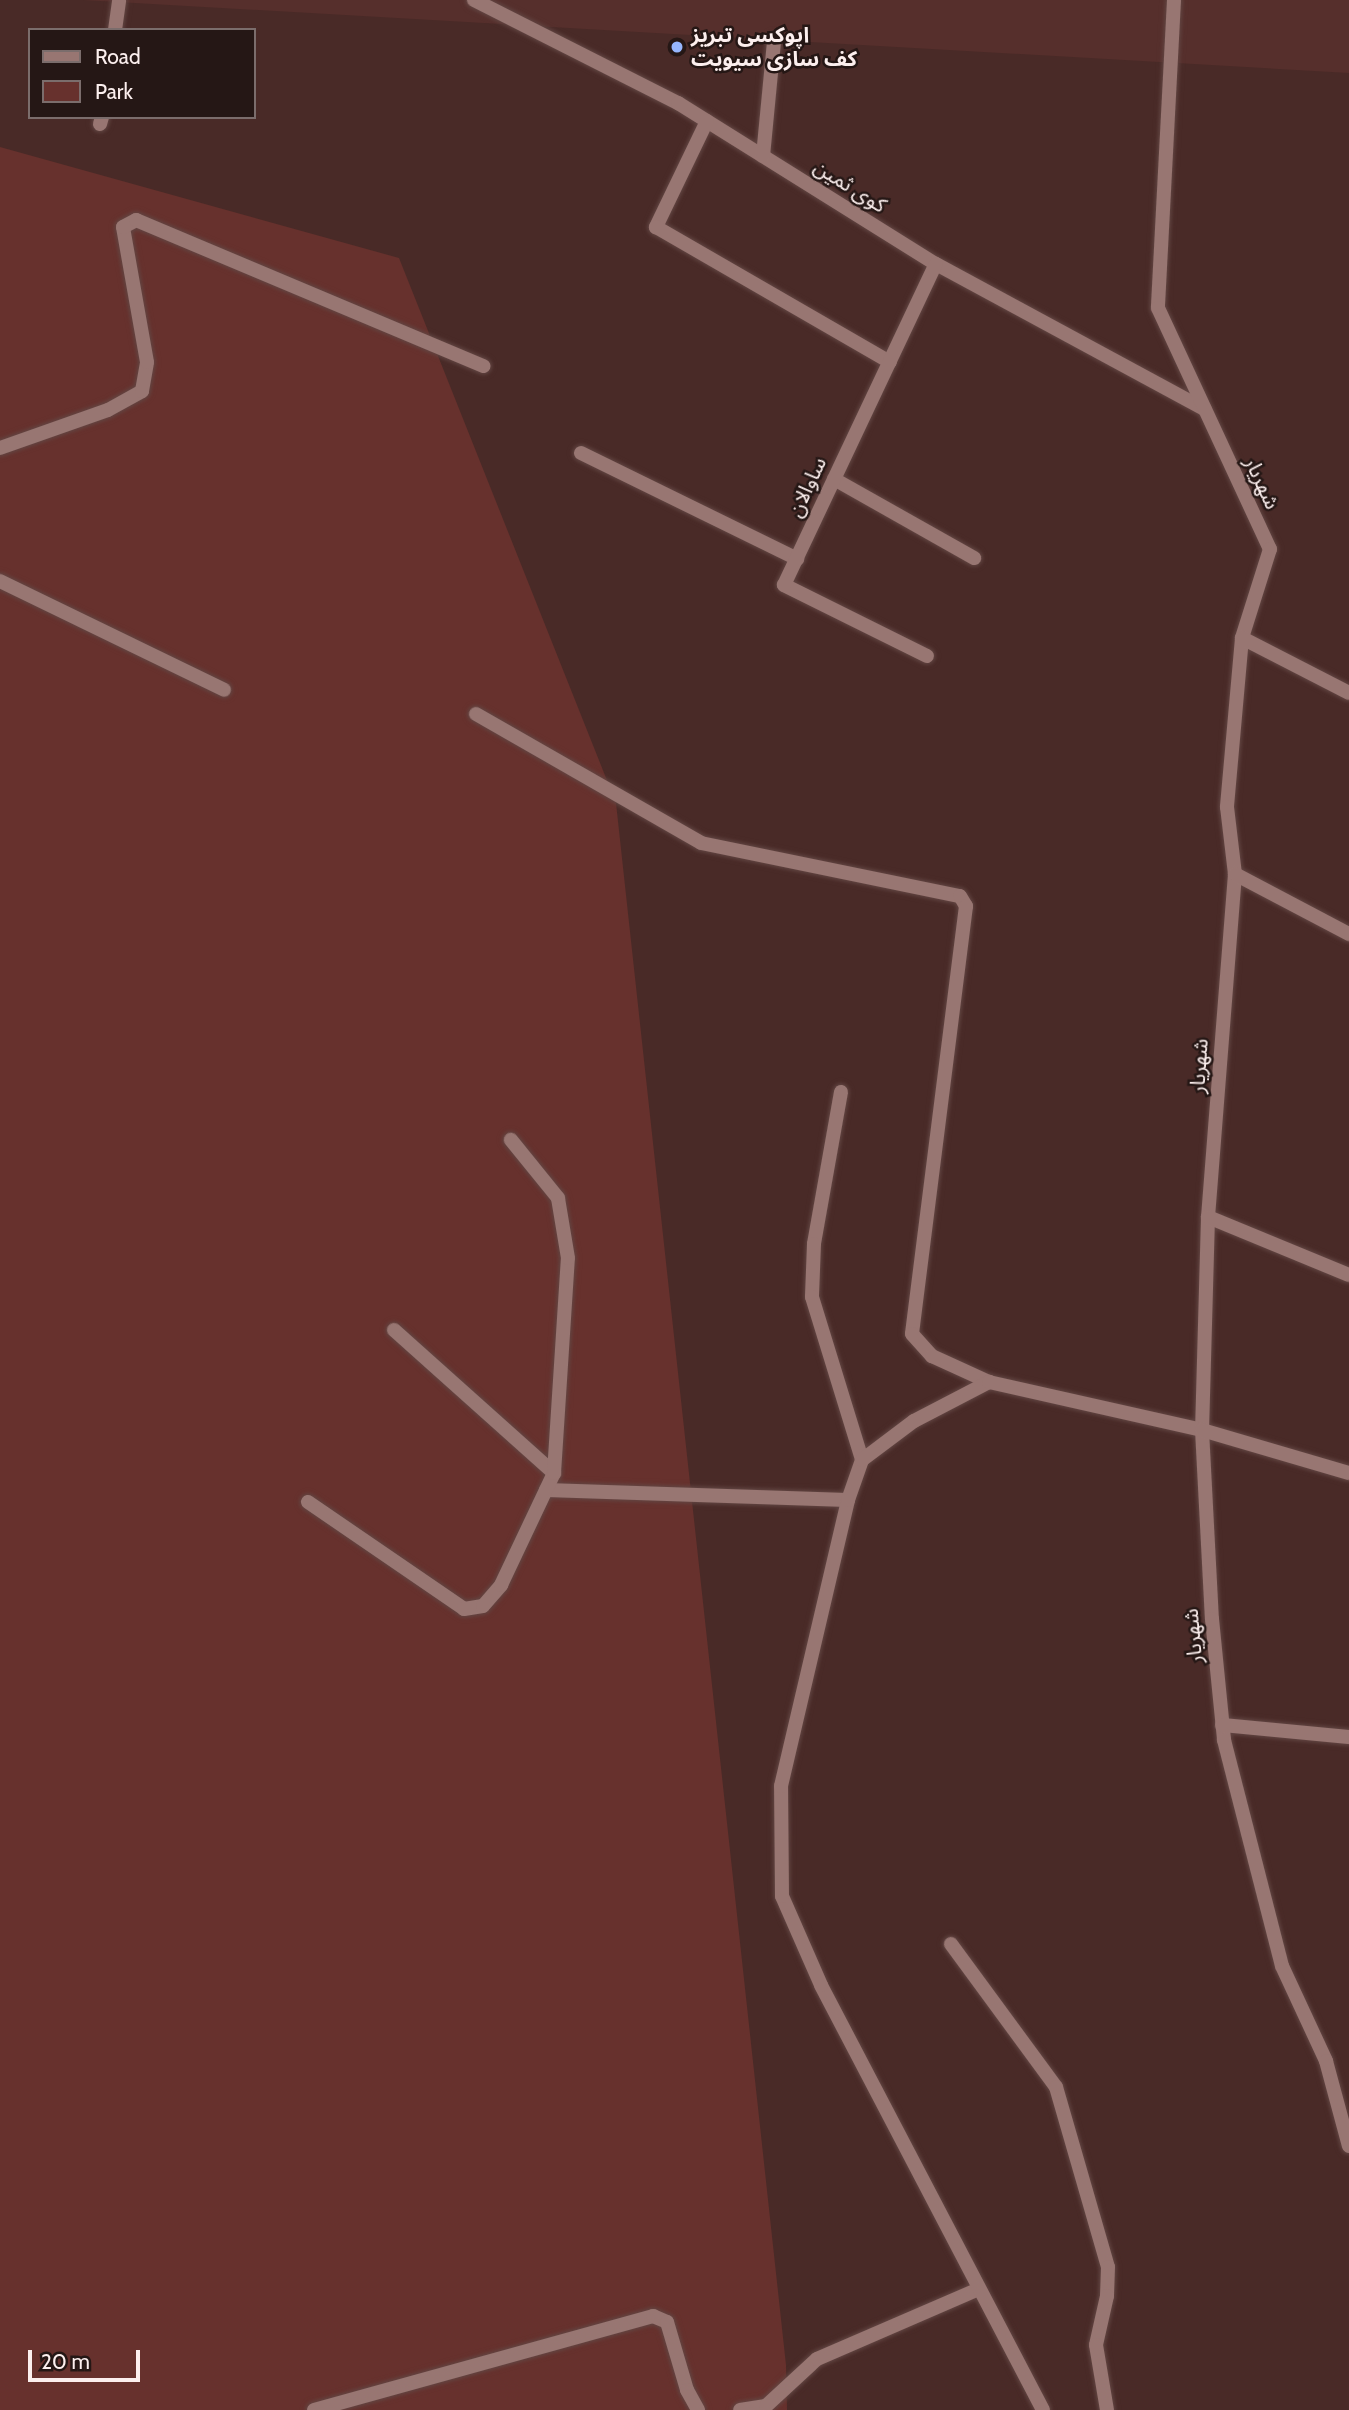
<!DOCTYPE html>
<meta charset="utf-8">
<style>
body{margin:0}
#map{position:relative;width:1349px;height:2410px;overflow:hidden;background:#492a27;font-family:Cabin,"Noto Sans Arabic",sans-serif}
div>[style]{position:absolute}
.built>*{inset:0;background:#562f2c}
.green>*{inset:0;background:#67312d}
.roads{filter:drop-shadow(0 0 2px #624643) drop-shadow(0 0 2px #624643)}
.lane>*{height:14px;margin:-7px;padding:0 7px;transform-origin:7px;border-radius:7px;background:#987672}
.street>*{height:14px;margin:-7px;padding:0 7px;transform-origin:7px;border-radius:7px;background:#987672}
.dots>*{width:19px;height:19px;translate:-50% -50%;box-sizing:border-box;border:4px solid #251715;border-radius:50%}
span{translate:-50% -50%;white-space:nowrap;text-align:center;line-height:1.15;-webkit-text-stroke:5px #251715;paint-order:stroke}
.poi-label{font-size:21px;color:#fcefee;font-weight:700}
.left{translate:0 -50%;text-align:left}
.street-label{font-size:21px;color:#fcefee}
.legend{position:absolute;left:28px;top:28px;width:228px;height:91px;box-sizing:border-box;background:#251715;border:2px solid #7b6d6c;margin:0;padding:9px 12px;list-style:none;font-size:21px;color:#fcefee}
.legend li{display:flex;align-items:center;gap:14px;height:35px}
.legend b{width:35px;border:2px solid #7b6d6c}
.scale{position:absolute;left:28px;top:2350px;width:112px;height:32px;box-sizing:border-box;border:4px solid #fcefee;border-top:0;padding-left:9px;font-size:21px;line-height:24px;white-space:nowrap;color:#fcefee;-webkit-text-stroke:5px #251715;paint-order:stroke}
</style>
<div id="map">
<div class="built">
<i style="clip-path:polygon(83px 0,1349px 0,1349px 73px)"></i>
</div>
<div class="green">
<i style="clip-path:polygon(0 147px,399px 258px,616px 803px,786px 2365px,787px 2410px,0 2410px)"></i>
</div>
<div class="roads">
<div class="lane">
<i style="left:474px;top:0;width:229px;rotate:26.8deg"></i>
<i style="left:678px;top:103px;width:304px;rotate:32deg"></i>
<i style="left:936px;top:264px;width:305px;rotate:28.4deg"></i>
<i style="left:115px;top:30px;width:30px;rotate:-82deg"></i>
<i style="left:707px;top:121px;width:118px;rotate:115.7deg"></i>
<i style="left:656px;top:227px;width:270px;rotate:30deg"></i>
<i style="left:100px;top:124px;width:7px;rotate:-74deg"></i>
<i style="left:763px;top:156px;width:116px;rotate:-84.5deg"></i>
<i style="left:581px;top:453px;width:241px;rotate:26.1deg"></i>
<i style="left:834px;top:479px;width:161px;rotate:29.4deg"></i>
<i style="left:927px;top:656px;width:160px;rotate:-153.6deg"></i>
<i style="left:784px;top:585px;width:355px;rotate:-64.7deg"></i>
</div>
<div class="street">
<i style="left:1174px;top:0;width:308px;rotate:93deg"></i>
<i style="left:1158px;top:308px;width:266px;rotate:65.1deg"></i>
<i style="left:1270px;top:549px;width:93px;rotate:107.5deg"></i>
<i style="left:1242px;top:638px;width:170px;rotate:95.1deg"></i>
<i style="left:1227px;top:807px;width:67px;rotate:83.2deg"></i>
<i style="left:1235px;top:874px;width:344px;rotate:94.5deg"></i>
<i style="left:1208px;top:1217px;width:213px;rotate:91.6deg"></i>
<i style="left:1202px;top:1430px;width:189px;rotate:87deg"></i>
<i style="left:1212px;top:1619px;width:122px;rotate:84.3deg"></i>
<i style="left:1224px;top:1740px;width:233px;rotate:75.6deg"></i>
<i style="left:1282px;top:1966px;width:105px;rotate:65.1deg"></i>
<i style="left:1326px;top:2061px;width:88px;rotate:74.9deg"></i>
<i style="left:0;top:448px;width:114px;rotate:-19.4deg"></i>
<i style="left:108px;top:410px;width:39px;rotate:-29deg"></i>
<i style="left:142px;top:391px;width:29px;rotate:-80deg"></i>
<i style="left:147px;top:362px;width:137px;rotate:-100.1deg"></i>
<i style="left:123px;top:227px;width:15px;rotate:-28deg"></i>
<i style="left:136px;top:220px;width:377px;rotate:22.8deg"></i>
<i style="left:0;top:581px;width:249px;rotate:25.9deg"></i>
<i style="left:1242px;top:638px;width:120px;rotate:27.2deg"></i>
<i style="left:476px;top:714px;width:259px;rotate:29.8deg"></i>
<i style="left:701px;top:843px;width:264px;rotate:11.6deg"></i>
<i style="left:960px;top:896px;width:12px;rotate:59deg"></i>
<i style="left:966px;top:906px;width:431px;rotate:97.2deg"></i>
<i style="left:912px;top:1334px;width:30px;rotate:48deg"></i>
<i style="left:932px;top:1356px;width:63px;rotate:24.5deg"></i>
<i style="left:1235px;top:874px;width:129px;rotate:27.8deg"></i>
<i style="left:841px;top:1092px;width:154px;rotate:100.1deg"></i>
<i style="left:814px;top:1244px;width:53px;rotate:92.2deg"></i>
<i style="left:812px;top:1297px;width:170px;rotate:72.9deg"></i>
<i style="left:1208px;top:1217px;width:152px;rotate:22.4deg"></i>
<i style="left:394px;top:1330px;width:215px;rotate:41.8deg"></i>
<i style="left:546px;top:1490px;width:302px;rotate:1.9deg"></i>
<i style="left:308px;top:1502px;width:189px;rotate:34.4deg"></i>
<i style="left:464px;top:1609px;width:19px;rotate:-9deg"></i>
<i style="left:483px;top:1606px;width:28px;rotate:-49deg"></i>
<i style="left:501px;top:1585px;width:124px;rotate:-64.7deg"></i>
<i style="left:554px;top:1473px;width:215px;rotate:-86.3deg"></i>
<i style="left:568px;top:1258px;width:61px;rotate:-99.5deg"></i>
<i style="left:558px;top:1198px;width:75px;rotate:-129deg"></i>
<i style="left:1222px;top:1725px;width:128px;rotate:5.4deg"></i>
<i style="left:951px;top:1944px;width:177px;rotate:53.7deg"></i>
<i style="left:1056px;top:2087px;width:187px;rotate:73.9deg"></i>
<i style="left:1108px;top:2267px;width:29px;rotate:92deg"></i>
<i style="left:1107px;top:2296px;width:50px;rotate:102.7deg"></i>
<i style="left:1096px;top:2345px;width:66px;rotate:80.4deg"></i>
<i style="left:314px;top:2410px;width:352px;rotate:-15.5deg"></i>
<i style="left:653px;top:2316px;width:15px;rotate:23deg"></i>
<i style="left:667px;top:2322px;width:71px;rotate:73.6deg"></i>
<i style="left:687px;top:2390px;width:23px;rotate:61deg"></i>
<i style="left:740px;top:2410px;width:26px;rotate:-9deg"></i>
<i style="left:766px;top:2406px;width:69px;rotate:-42.7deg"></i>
<i style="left:817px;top:2359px;width:176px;rotate:-23.4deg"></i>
<i style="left:1043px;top:2410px;width:479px;rotate:-117.6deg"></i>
<i style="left:821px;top:1985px;width:97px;rotate:-113.7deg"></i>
<i style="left:782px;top:1896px;width:110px;rotate:-90.5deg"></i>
<i style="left:781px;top:1786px;width:294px;rotate:-76.8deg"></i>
<i style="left:848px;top:1500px;width:42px;rotate:-70.7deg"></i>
<i style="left:862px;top:1460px;width:65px;rotate:-36.9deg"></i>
<i style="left:914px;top:1421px;width:85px;rotate:-27.5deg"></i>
<i style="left:989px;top:1382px;width:218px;rotate:12.7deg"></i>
<i style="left:1202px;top:1430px;width:153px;rotate:16.3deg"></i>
</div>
</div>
<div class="dots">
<i style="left:677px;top:47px;background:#96b6fd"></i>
</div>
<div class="poi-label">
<span class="left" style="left:691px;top:47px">اپوکسی تبریز<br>کف سازی سیویت</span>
</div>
<div class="street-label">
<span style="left:850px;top:186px;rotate:32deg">کوی ثمین</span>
<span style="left:1262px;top:483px;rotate:65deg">شهریار</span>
<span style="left:807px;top:487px;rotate:-65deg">ساوالان</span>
<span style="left:1199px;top:1066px;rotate:-86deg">شهریار</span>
<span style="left:1193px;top:1636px;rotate:-95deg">شهریار</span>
</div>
<ul class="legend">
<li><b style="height:9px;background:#987672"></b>Road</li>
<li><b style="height:19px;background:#67312d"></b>Park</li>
</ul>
<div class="scale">20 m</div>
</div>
